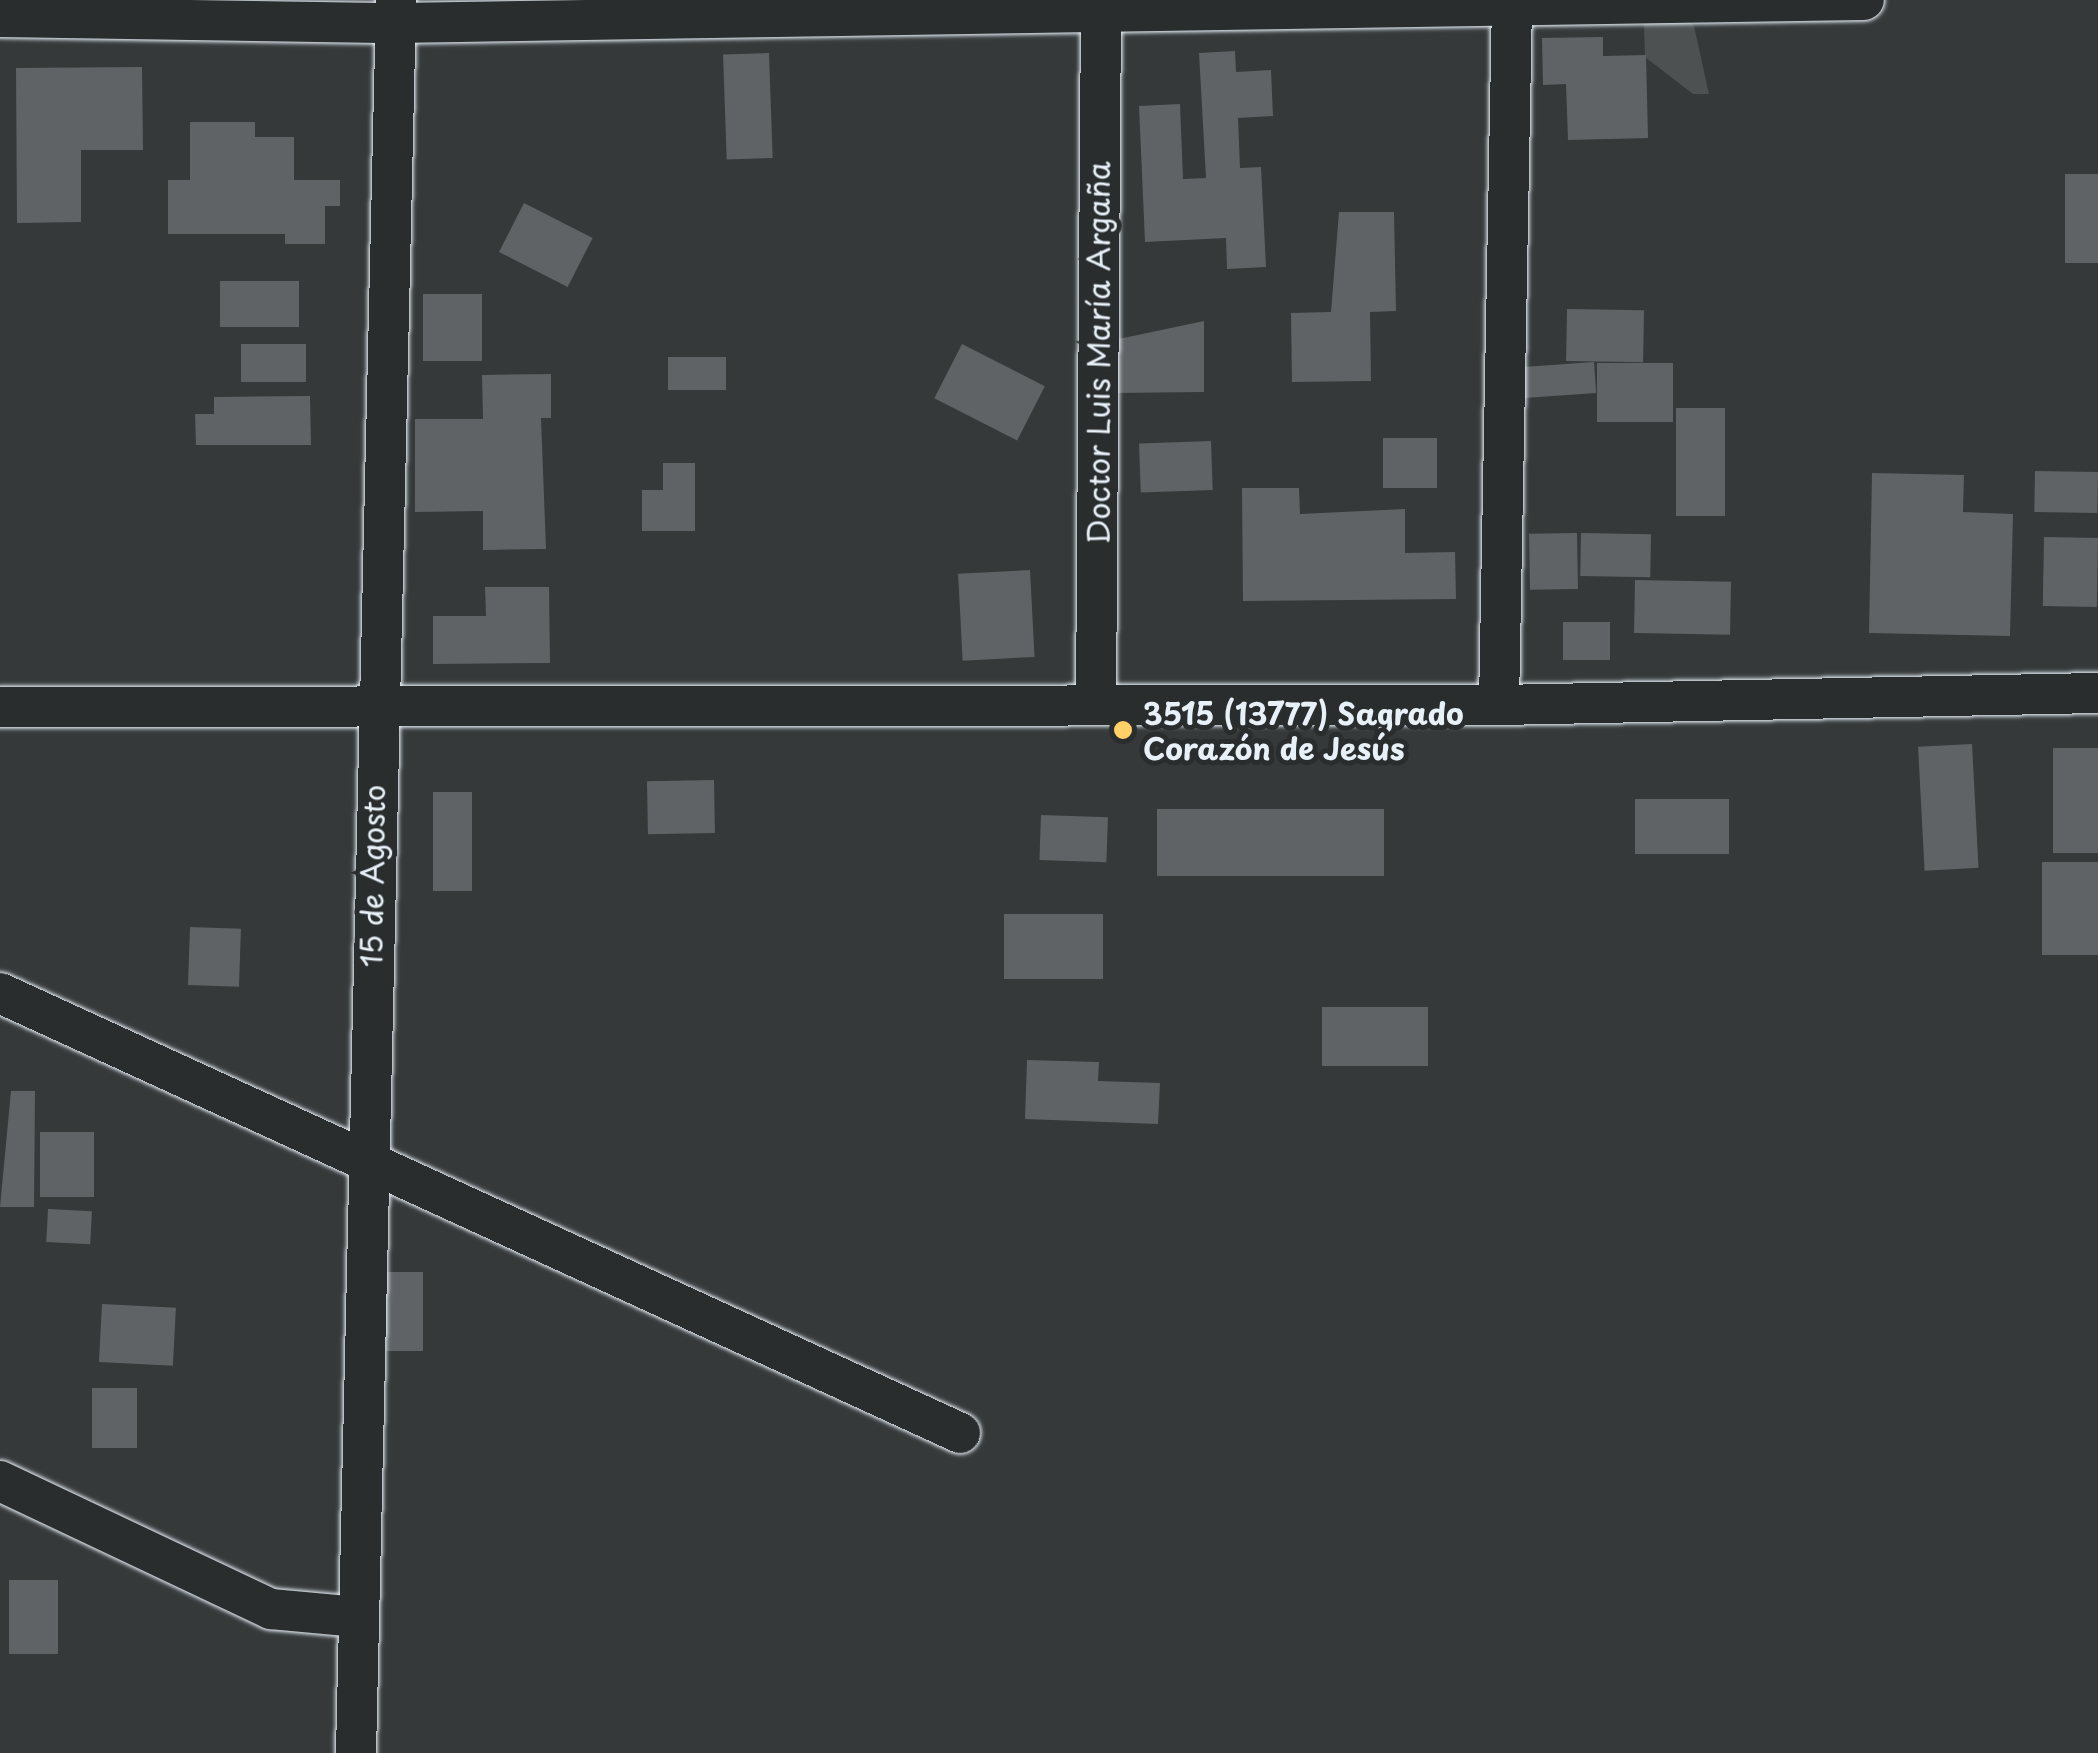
<!DOCTYPE html>
<meta charset="utf-8">
<style>
body{margin:0}
#map{position:relative;width:2098px;height:1753px;overflow:hidden;background:#35393a;font-family:"Playpen Sans",sans-serif}
div>[style]{position:absolute}
.green>*{inset:0;background:#4d5152}
.building>*{inset:0;background:#5f6365;transform-origin:0 0}
.roads{filter:drop-shadow(0 0 2px #e8f1f8) drop-shadow(0 0 2px #e8f1f8)}
.street>*{height:40px;margin:-20px;padding:0 20px;transform-origin:20px;border-radius:20px;background:#2a2d2e}
.dots>*{width:28px;height:28px;translate:-50% -50%;box-sizing:border-box;border:5px solid #2a2d2e;border-radius:50%}
span{translate:-50% -50%;white-space:nowrap;text-align:center;line-height:1.15;-webkit-text-stroke:10px #2a2d2e;paint-order:stroke}
.street-label{font-size:30px;color:#e8f1f8}
.poi-label{font-size:30px;color:#e8f1f8;font-weight:700}
.left{translate:0 -50%;text-align:left}
</style>
<div id="map">
<div class="green">
<i style="clip-path:polygon(1680px 15px,1694px 26px,1709px 94px,1693px 94px,1645px 57px,1644px 24px)"></i>
</div>
<div class="building">
<i style="clip-path:polygon(1603px 37px,1603px 56px,1646px 55px,1648px 138px,1568px 140px,1566px 84px,1543px 85px,1542px 38px)"></i>
<i style="clip-path:polygon(1235px 51px,1236px 72px,1271px 70px,1273px 116px,1238px 118px,1240px 168px,1261px 167px,1266px 267px,1227px 269px,1226px 238px,1145px 242px,1139px 106px,1180px 104px,1183px 179px,1206px 178px,1199px 53px)"></i>
<i style="left:769px;top:53px;width:105px;height:46px;rotate:88deg"></i>
<i style="clip-path:polygon(142px 67px,143px 150px,81px 150px,81px 222px,17px 223px,16px 68px)"></i>
<i style="clip-path:polygon(190px 122px,255px 122px,255px 137px,294px 137px,294px 180px,340px 180px,340px 206px,325px 206px,325px 244px,285px 244px,285px 234px,168px 234px,168px 180px,190px 180px)"></i>
<i style="left:2098px;top:174px;width:89px;height:33px;rotate:90deg"></i>
<i style="left:524px;top:203px;width:77px;height:55px;rotate:27deg"></i>
<i style="clip-path:polygon(1339px 212px,1394px 212px,1396px 311px,1370px 312px,1371px 381px,1292px 382px,1291px 313px,1331px 312px)"></i>
<i style="left:220px;top:281px;width:79px;height:46px"></i>
<i style="left:423px;top:294px;width:59px;height:67px"></i>
<i style="left:1567px;top:309px;width:77px;height:52px;rotate:1deg"></i>
<i style="clip-path:polygon(1204px 321px,1204px 392px,1114px 393px,1114px 340px)"></i>
<i style="left:241px;top:344px;width:65px;height:38px"></i>
<i style="left:962px;top:344px;width:93px;height:61px;rotate:27deg"></i>
<i style="left:668px;top:357px;width:58px;height:33px"></i>
<i style="left:1594px;top:362px;width:31px;height:72px;rotate:86deg"></i>
<i style="left:1597px;top:363px;width:76px;height:59px"></i>
<i style="clip-path:polygon(551px 374px,551px 418px,541px 418px,546px 549px,483px 550px,483px 511px,415px 512px,415px 419px,483px 419px,482px 375px)"></i>
<i style="clip-path:polygon(310px 396px,311px 445px,196px 445px,195px 414px,214px 414px,214px 397px)"></i>
<i style="left:1676px;top:408px;width:49px;height:108px"></i>
<i style="left:1383px;top:438px;width:54px;height:50px"></i>
<i style="left:1211px;top:441px;width:49px;height:72px;rotate:88deg"></i>
<i style="clip-path:polygon(663px 463px,695px 463px,695px 531px,642px 531px,642px 490px,663px 490px)"></i>
<i style="left:2035px;top:471px;width:63px;height:41px;rotate:1deg"></i>
<i style="clip-path:polygon(1872px 473px,1964px 475px,1963px 512px,2013px 514px,2010px 636px,1869px 633px)"></i>
<i style="clip-path:polygon(1242px 488px,1299px 488px,1300px 514px,1405px 509px,1405px 553px,1455px 552px,1456px 599px,1243px 601px)"></i>
<i style="left:1577px;top:533px;width:56px;height:48px;rotate:89deg"></i>
<i style="left:1581px;top:533px;width:70px;height:43px;rotate:1deg"></i>
<i style="left:2044px;top:537px;width:54px;height:69px;rotate:1deg"></i>
<i style="left:1030px;top:570px;width:87px;height:72px;rotate:87deg"></i>
<i style="left:1635px;top:580px;width:96px;height:53px;rotate:1deg"></i>
<i style="clip-path:polygon(485px 587px,549px 587px,550px 663px,433px 664px,433px 616px,486px 616px)"></i>
<i style="left:1563px;top:622px;width:47px;height:38px"></i>
<i style="left:1972px;top:744px;width:124px;height:54px;rotate:87deg"></i>
<i style="left:2098px;top:748px;width:105px;height:45px;rotate:90deg"></i>
<i style="left:714px;top:780px;width:53px;height:67px;rotate:89deg"></i>
<i style="left:433px;top:792px;width:39px;height:99px"></i>
<i style="left:1635px;top:799px;width:94px;height:55px"></i>
<i style="left:1157px;top:809px;width:227px;height:67px"></i>
<i style="left:1041px;top:815px;width:67px;height:45px;rotate:2deg"></i>
<i style="left:2098px;top:862px;width:93px;height:56px;rotate:90deg"></i>
<i style="left:1004px;top:914px;width:99px;height:65px"></i>
<i style="left:190px;top:927px;width:51px;height:58px;rotate:2deg"></i>
<i style="left:1322px;top:1007px;width:106px;height:59px"></i>
<i style="clip-path:polygon(1027px 1060px,1099px 1062px,1098px 1081px,1160px 1083px,1158px 1124px,1025px 1119px)"></i>
<i style="clip-path:polygon(11px 1091px,35px 1091px,34px 1207px,0 1207px)"></i>
<i style="left:40px;top:1132px;width:54px;height:65px"></i>
<i style="left:48px;top:1209px;width:44px;height:33px;rotate:3deg"></i>
<i style="left:386px;top:1272px;width:37px;height:79px"></i>
<i style="left:102px;top:1304px;width:74px;height:58px;rotate:3deg"></i>
<i style="left:92px;top:1388px;width:45px;height:60px"></i>
<i style="left:9px;top:1580px;width:49px;height:74px"></i>
</div>
<div class="roads">
<div class="street">
<i style="left:0;top:17px;width:396px;rotate:0.9deg"></i>
<i style="left:396px;top:23px;width:1468px;rotate:-0.9deg"></i>
<i style="left:1096px;top:705px;width:705px;rotate:-89.59deg"></i>
<i style="left:1499px;top:705px;width:705px;rotate:-88.94deg"></i>
<i style="left:0;top:707px;width:1499px;rotate:-0.08deg"></i>
<i style="left:1499px;top:705px;width:599px;rotate:-1.15deg"></i>
<i style="left:0;top:993px;width:1056px;rotate:24.62deg"></i>
<i style="left:0;top:1481px;width:300px;rotate:25.3deg"></i>
<i style="left:271px;top:1609px;width:87px;rotate:5.3deg"></i>
<i style="left:356px;top:1753px;width:1753px;rotate:-88.69deg"></i>
</div>
</div>
<div class="dots">
<i style="left:1123px;top:730px;background:#ffd166"></i>
</div>
<div class="street-label">
<span style="left:1098px;top:353px;rotate:-90deg">Doctor Luis María Argaña</span>
<span style="left:372px;top:876px;rotate:-89deg">15 de Agosto</span>
</div>
<div class="poi-label">
<span class="left" style="left:1143px;top:730px">3515 (13777) Sagrado<br>Corazón de Jesús</span>
</div>
</div>
